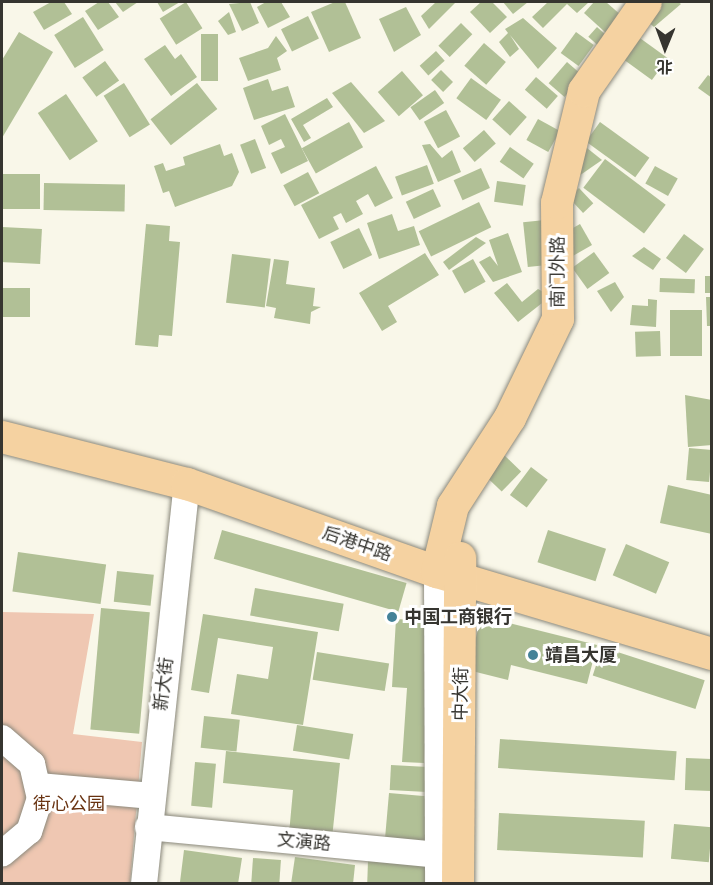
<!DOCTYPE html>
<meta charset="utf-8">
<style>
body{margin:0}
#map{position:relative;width:713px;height:885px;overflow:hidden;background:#f9f7e9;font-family:"Public Sans","Noto Sans SC",sans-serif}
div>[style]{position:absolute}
.green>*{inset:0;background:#efc7b2}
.building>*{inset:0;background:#b1c096;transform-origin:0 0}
.roads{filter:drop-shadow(0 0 2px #8b897c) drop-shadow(0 0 2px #8b897c)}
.minor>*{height:26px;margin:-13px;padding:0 13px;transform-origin:13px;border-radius:13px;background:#fff}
.major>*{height:32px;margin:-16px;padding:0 16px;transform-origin:16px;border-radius:16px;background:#f5d2a1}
.dots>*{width:16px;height:16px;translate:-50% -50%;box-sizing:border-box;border:3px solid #fff;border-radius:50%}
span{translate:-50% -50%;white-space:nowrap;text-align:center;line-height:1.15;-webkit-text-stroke:6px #fff;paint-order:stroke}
.street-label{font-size:18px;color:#363530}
.poi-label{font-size:18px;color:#363530;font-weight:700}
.left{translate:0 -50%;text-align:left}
.park-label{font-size:18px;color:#683210}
.frame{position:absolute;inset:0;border:3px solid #363530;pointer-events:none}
.north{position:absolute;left:635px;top:18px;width:60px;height:60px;-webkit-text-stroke:4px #fff;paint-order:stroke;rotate:181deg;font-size:16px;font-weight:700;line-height:24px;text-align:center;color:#363530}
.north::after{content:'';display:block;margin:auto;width:21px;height:27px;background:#363530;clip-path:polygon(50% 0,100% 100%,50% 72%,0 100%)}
</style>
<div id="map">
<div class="green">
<i style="clip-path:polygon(2px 612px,94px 614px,73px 734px,142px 742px,130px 883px,2px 884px)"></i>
</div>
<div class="building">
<i style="clip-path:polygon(51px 2px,64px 2px,72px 14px,44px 30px,33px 12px)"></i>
<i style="clip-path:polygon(99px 2px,108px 2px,119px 17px,98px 30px,85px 11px)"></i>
<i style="clip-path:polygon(115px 2px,138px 2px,123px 12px)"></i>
<i style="clip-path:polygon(157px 2px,180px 2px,163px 12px)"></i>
<i style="left:186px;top:2px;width:31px;height:31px;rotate:58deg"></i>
<i style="clip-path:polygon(250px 2px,259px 23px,242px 31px,229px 4px)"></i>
<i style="clip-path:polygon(266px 2px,281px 2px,290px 17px,268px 28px,257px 7px)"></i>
<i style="clip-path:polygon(335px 2px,345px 2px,361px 38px,329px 52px,311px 12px)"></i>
<i style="clip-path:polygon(436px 2px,455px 3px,429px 29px,421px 16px)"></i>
<i style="clip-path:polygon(481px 2px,492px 2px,507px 17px,490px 33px,470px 12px)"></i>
<i style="clip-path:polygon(503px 2px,528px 2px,513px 14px)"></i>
<i style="clip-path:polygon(548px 2px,589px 2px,577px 13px,567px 4px,543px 28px,532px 17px)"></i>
<i style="clip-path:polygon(594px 2px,606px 2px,622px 16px,606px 33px,584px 13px)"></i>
<i style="clip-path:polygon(651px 2px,678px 2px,681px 4px,654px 27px,640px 15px)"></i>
<i style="clip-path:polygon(406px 7px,421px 35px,394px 52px,379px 19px)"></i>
<i style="clip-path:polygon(229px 12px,236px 32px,228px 35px,218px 21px)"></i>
<i style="left:308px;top:16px;width:25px;height:30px;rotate:64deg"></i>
<i style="left:83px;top:17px;width:39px;height:34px;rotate:58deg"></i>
<i style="clip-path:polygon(523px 18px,557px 48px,538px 69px,510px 35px,519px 49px,510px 57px,499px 42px,508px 33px,505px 29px)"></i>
<i style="left:461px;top:23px;width:16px;height:32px;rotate:45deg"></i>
<i style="left:597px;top:27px;width:15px;height:13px;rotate:42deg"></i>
<i style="clip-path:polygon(19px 32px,53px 52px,2px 138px,2px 60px)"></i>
<i style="left:576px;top:32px;width:22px;height:26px;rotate:36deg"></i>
<i style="left:633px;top:33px;width:43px;height:27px;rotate:36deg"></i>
<i style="left:201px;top:34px;width:17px;height:47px"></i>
<i style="clip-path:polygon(276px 36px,287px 51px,277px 58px,281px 70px,248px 81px,239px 58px,268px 48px)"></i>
<i style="left:484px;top:43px;width:29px;height:30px;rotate:41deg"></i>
<i style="clip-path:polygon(165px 45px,175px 59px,181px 54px,197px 77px,171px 96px,144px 59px)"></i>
<i style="left:436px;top:51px;width:13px;height:22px;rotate:48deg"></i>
<i style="left:105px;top:61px;width:24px;height:28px;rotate:54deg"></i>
<i style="left:567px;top:62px;width:21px;height:28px;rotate:41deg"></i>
<i style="left:441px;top:70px;width:17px;height:14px;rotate:45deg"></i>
<i style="left:402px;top:71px;width:32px;height:32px;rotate:49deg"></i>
<i style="clip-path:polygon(708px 75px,712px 78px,712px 98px,698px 88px)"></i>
<i style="left:536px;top:77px;width:29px;height:17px;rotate:41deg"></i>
<i style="left:471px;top:78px;width:37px;height:25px;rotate:36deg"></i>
<i style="clip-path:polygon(268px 79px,272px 91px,288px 86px,295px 107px,254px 120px,243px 88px)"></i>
<i style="clip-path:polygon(351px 82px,385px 121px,364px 133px,332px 93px)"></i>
<i style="left:124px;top:83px;width:49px;height:24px;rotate:58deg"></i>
<i style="left:197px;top:83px;width:33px;height:59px;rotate:52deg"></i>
<i style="left:435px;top:90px;width:16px;height:30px;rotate:55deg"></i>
<i style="left:66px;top:94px;width:57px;height:34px;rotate:56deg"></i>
<i style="clip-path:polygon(327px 98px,333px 107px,303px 125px,311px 138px,304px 142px,291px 119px)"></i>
<i style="left:509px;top:101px;width:24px;height:25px;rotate:42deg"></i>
<i style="left:446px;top:110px;width:30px;height:25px;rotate:62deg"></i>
<i style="clip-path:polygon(285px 114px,308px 161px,281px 174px,271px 153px,285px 147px,281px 139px,269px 145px,261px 126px)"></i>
<i style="left:538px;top:119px;width:25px;height:24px;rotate:29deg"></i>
<i style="left:349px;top:122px;width:29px;height:54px;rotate:61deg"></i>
<i style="left:600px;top:122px;width:61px;height:24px;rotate:36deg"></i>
<i style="left:484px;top:130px;width:18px;height:28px;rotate:49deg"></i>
<i style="left:255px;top:139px;width:31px;height:16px;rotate:69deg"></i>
<i style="clip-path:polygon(220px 144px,224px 156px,232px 153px,239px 172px,232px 186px,175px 207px,169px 191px,163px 193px,154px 166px,163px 163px,166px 171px,185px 165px,183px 157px)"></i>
<i style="clip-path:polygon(430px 144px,442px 158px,452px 150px,461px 172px,438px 182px,422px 145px)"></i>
<i style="left:510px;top:147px;width:29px;height:18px;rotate:35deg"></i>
<i style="clip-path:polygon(587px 148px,602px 160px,576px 178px,571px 166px)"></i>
<i style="left:605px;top:159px;width:76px;height:36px;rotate:37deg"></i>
<i style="left:427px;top:165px;width:20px;height:34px;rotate:70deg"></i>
<i style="clip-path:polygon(376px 166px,393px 198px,375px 207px,368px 194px,356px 201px,363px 214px,346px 223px,341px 213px,333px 217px,339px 229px,319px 239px,301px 205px)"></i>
<i style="left:655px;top:166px;width:26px;height:20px;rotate:29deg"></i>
<i style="left:481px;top:168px;width:22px;height:30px;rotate:66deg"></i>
<i style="left:308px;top:172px;width:24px;height:28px;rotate:62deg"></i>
<i style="left:40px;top:174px;width:35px;height:38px;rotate:90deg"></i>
<i style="left:497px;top:181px;width:29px;height:21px;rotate:8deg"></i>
<i style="left:44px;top:183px;width:81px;height:27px;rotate:1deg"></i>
<i style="left:579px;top:188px;width:21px;height:14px;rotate:47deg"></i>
<i style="left:433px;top:189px;width:19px;height:30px;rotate:65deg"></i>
<i style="left:479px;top:202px;width:28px;height:67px;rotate:64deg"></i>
<i style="clip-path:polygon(392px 214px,398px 231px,414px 226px,420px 245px,379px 259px,367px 223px)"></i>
<i style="left:545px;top:220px;width:45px;height:22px;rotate:84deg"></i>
<i style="clip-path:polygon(146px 224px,170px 226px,169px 241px,180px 242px,172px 336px,159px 335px,158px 347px,135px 345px)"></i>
<i style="clip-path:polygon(580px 224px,592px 245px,571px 257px,564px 233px)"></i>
<i style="left:2px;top:227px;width:40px;height:35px;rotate:3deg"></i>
<i style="left:359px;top:228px;width:30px;height:32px;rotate:64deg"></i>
<i style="clip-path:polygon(508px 233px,522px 272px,493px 282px,479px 262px,490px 256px,498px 266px,489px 240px)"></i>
<i style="left:684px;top:234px;width:25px;height:30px;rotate:37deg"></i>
<i style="clip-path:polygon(476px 237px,486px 243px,449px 270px,443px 262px)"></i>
<i style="clip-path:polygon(644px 247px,661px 259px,653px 270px,632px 256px)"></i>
<i style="left:594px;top:252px;width:26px;height:27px;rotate:54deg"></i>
<i style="clip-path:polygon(425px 253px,439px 275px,388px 306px,397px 322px,382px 331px,359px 293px)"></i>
<i style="left:232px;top:254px;width:39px;height:49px;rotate:7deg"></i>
<i style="clip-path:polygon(274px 259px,289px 261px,286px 284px,315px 288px,313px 306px,321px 307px,311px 312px,310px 324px,274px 318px,276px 308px,266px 306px)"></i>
<i style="left:473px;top:259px;width:26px;height:24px;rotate:61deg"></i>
<i style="left:705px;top:276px;width:7px;height:17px"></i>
<i style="left:660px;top:278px;width:35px;height:14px;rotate:2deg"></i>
<i style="clip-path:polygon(615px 282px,624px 297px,611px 312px,597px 291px)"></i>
<i style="clip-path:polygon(507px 283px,522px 302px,538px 289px,551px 296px,518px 322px,494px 293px)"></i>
<i style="left:2px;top:288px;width:28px;height:29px"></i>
<i style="clip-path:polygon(706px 297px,712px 297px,712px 326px,707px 326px)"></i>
<i style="clip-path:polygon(648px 299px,657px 300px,656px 327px,630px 325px,632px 305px,648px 306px)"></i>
<i style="left:670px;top:310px;width:32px;height:46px"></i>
<i style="left:660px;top:331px;width:25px;height:25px;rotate:88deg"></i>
<i style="clip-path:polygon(685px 395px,712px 400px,712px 445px,688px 447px)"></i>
<i style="left:689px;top:448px;width:23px;height:32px;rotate:5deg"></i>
<i style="left:501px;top:452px;width:28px;height:28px;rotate:44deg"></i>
<i style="left:531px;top:467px;width:21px;height:35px;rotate:37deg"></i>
<i style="clip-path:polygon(668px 485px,712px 495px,712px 534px,660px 523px)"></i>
<i style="left:222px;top:530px;width:192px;height:30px;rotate:16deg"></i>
<i style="left:548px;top:530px;width:61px;height:34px;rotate:18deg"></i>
<i style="left:626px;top:544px;width:47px;height:34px;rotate:23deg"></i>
<i style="left:18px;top:552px;width:89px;height:40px;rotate:8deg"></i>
<i style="left:117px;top:571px;width:37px;height:31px;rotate:6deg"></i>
<i style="left:255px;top:588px;width:90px;height:28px;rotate:10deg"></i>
<i style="left:101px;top:608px;width:49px;height:122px;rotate:5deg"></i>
<i style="clip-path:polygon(203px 614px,318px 632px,303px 725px,231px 714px,237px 674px,268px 679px,273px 647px,218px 638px,209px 693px,191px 690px)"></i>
<i style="clip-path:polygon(396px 619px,432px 621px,424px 763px,402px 762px,407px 688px,392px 687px)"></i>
<i style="clip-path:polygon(497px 620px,597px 645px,587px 684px,511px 665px,508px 680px,468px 670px,480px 621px)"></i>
<i style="left:602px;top:647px;width:108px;height:30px;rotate:18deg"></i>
<i style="left:317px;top:652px;width:73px;height:28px;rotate:9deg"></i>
<i style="left:204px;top:716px;width:36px;height:32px;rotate:6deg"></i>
<i style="left:297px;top:725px;width:57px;height:26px;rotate:9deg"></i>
<i style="left:500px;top:739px;width:177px;height:29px;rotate:4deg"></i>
<i style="clip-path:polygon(226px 751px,340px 763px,332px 838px,289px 834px,293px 790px,223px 783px)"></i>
<i style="left:686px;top:758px;width:26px;height:32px;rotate:2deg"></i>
<i style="left:195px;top:762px;width:21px;height:44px;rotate:5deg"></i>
<i style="left:391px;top:765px;width:37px;height:25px;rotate:3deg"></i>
<i style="left:389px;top:793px;width:43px;height:51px;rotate:5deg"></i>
<i style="left:499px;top:813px;width:146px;height:37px;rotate:3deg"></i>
<i style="left:674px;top:824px;width:38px;height:35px;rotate:5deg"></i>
<i style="clip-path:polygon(184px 850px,242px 858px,238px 884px,180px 882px)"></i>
<i style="clip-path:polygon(295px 857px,355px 865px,353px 884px,291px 884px)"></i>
<i style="left:253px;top:858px;width:28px;height:26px;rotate:4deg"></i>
<i style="left:368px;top:861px;width:65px;height:23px;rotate:2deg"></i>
</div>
<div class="roads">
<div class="minor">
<i style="left:437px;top:572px;width:312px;rotate:89.8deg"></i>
<i style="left:2px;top:738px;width:40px;rotate:41deg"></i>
<i style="left:32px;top:764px;width:35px;rotate:77deg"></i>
<i style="left:40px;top:798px;width:35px;rotate:108deg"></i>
<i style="left:29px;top:831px;width:35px;rotate:140deg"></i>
<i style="left:40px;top:786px;width:111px;rotate:5.1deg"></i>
<i style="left:148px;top:827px;width:312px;rotate:5.5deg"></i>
<i style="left:144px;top:884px;width:402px;rotate:-83.9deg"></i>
</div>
<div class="major">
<i style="left:2px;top:437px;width:191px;rotate:14.3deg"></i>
<i style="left:187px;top:484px;width:265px;rotate:19.4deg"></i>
<i style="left:437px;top:572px;width:287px;rotate:16.6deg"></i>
<i style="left:437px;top:572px;width:68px;rotate:-76.4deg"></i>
<i style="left:453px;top:506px;width:105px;rotate:-57.1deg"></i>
<i style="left:510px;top:418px;width:110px;rotate:-64.1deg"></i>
<i style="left:558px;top:319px;width:116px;rotate:-90.5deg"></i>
<i style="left:557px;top:203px;width:115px;rotate:-76.4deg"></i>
<i style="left:584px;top:91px;width:108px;rotate:-55.1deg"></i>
<i style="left:458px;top:884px;width:326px;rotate:-89.6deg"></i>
</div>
</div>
<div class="dots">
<i style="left:392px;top:617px;background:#448298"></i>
<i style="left:533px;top:655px;background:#448298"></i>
</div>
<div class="street-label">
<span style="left:558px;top:272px;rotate:-90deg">南门外路</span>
<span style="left:357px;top:544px;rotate:19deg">后港中路</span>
<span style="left:164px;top:684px;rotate:-83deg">新大街</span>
<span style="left:461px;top:694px;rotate:-89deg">中大街</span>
<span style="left:304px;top:842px;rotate:5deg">文演路</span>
</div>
<div class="poi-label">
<span class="left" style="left:404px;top:617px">中国工商银行</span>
<span class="left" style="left:545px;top:655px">靖昌大厦</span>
</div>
<div class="park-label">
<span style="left:69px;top:804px">街心公园</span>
</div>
<div class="frame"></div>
<div class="north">北</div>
</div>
